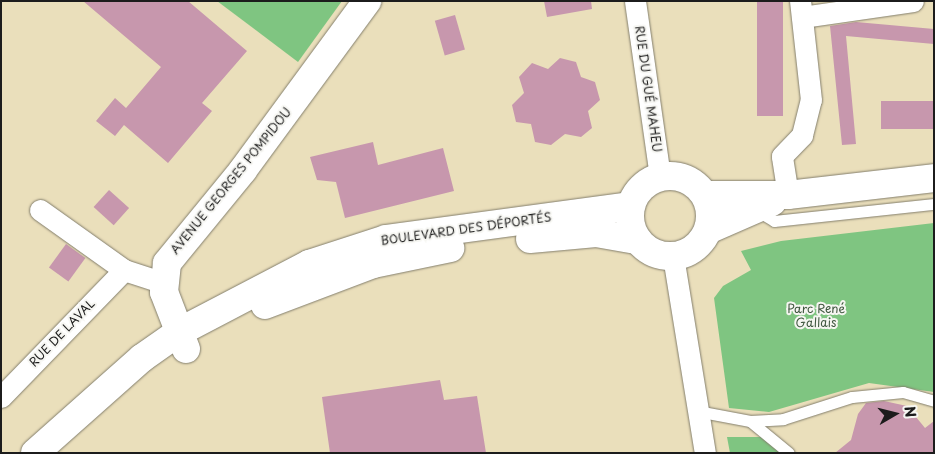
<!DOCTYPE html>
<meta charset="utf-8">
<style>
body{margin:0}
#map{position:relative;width:935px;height:454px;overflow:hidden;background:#eadfbb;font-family:"Playpen Sans",sans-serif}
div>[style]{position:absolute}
.green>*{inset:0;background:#7fc581}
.building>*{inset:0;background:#c797ad;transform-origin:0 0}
.roads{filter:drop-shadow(0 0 1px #837e6c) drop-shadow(0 0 1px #837e6c)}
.lane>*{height:11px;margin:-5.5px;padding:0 5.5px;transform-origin:5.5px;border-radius:5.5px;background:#fff}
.street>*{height:21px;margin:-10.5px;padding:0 10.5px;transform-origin:10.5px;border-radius:10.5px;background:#fff}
.secondary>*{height:28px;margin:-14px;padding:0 14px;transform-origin:14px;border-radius:14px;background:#fff}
.secondary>.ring{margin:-14px;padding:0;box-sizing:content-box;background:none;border:28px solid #fff;border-radius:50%}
span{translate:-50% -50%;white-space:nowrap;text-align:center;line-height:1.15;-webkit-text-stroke:4px #f6f6f2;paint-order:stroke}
.street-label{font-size:12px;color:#1c1c1c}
.park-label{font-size:12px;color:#3f573f}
.frame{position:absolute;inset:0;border:2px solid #1c1c1c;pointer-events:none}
.north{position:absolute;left:870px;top:389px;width:50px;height:50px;-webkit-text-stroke:4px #f6f6f2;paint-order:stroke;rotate:82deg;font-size:14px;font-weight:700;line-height:20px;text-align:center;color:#1c1c1c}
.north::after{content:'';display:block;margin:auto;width:18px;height:22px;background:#1c1c1c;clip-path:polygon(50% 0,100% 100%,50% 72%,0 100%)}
</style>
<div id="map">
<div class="green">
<i style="clip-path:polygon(217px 1px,342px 1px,298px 62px)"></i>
<i style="clip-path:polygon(934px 223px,934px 392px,869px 383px,769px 412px,729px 408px,714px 298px,723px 286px,751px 270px,741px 251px,781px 241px)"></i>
<i style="clip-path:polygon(727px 437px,765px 437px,781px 453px,730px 453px)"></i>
</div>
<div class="building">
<i style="clip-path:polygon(83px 1px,188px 1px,247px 51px,202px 103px,212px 111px,168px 163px,124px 125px,115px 136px,96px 121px,115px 98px,126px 108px,161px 67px)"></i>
<i style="clip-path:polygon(544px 1px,591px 1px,592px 9px,547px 17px)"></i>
<i style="left:757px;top:1px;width:26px;height:115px"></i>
<i style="left:455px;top:15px;width:36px;height:21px;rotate:74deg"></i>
<i style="clip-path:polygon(856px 22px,934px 29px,934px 44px,846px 36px,856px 144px,842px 145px,830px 26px)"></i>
<i style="clip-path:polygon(560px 58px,576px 62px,581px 77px,595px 82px,600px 100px,588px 111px,592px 128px,581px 137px,565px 134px,551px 145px,535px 142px,531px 124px,516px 122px,512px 105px,524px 93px,519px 77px,532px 63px,548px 69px)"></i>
<i style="left:934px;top:101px;width:28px;height:53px;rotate:90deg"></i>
<i style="clip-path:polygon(373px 142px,378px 165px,443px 148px,454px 191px,345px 218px,336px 182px,317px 180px,310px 157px)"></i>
<i style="left:109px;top:190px;width:27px;height:23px;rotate:42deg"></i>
<i style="left:66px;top:244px;width:24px;height:29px;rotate:36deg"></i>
<i style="clip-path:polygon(440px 380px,444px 400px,477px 396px,486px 453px,330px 453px,322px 397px)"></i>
<i style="clip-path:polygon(884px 401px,907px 406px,925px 428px,934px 421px,934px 453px,835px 453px,851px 440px,858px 414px,866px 403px)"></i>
</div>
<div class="roads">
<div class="lane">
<i style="left:756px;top:210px;width:21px;rotate:31deg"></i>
<i style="left:774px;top:221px;width:161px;rotate:-6.1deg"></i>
<i style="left:697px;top:411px;width:54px;rotate:10.7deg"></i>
<i style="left:750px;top:421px;width:33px;rotate:-3deg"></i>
<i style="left:783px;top:419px;width:72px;rotate:-17.7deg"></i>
<i style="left:852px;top:397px;width:51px;rotate:-5.6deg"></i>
<i style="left:903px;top:392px;width:32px;rotate:16deg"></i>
<i style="left:750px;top:421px;width:50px;rotate:39.4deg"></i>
</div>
<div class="street">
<i style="left:635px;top:1px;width:178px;rotate:81.9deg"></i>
<i style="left:802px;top:17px;width:112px;rotate:-8.2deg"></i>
<i style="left:788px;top:195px;width:39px;rotate:-99deg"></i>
<i style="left:782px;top:156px;width:29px;rotate:-46deg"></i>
<i style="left:802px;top:135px;width:36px;rotate:-76deg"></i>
<i style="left:811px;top:100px;width:100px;rotate:-96.3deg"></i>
<i style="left:40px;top:210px;width:103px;rotate:35.5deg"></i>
<i style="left:124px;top:270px;width:42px;rotate:18deg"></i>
<i style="left:673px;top:256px;width:200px;rotate:80.8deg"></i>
<i style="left:1px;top:397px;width:177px;rotate:-45.9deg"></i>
</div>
<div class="secondary">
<i class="ring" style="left:630px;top:176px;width:52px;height:52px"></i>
<i style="left:705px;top:195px;width:83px"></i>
<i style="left:788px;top:195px;width:147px;rotate:-6.6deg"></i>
<i style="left:708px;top:230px;width:70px;rotate:-23.6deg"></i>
<i style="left:530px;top:239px;width:66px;rotate:-5.2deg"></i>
<i style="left:596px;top:233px;width:42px;rotate:9.7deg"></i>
<i style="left:265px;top:305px;width:116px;rotate:-20.8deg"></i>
<i style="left:373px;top:264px;width:79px;rotate:-11.7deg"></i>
<i style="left:186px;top:349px;width:61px;rotate:-111.1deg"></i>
<i style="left:164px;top:292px;width:29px;rotate:-84deg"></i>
<i style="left:167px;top:263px;width:120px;rotate:-50.7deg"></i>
<i style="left:243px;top:170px;width:210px;rotate:-53.7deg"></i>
<i style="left:35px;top:453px;width:143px;rotate:-41.6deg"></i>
<i style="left:142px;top:358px;width:45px;rotate:-35.1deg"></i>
<i style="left:179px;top:332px;width:147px;rotate:-27.6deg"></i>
<i style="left:309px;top:264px;width:81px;rotate:-18deg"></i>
<i style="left:386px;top:239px;width:247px;rotate:-7.7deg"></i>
</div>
</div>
<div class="street-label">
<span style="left:648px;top:89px;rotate:82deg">RUE DU GUÉ MAHEU</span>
<span style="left:231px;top:181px;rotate:-51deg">AVENUE GEORGES POMPIDOU</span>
<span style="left:466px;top:229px;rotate:-8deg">BOULEVARD DES DÉPORTÉS</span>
<span style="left:62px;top:333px;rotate:-46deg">RUE DE LAVAL</span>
</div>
<div class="park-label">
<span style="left:816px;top:316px">Parc René<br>Gallais</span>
</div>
<div class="frame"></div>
<div class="north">N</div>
</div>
